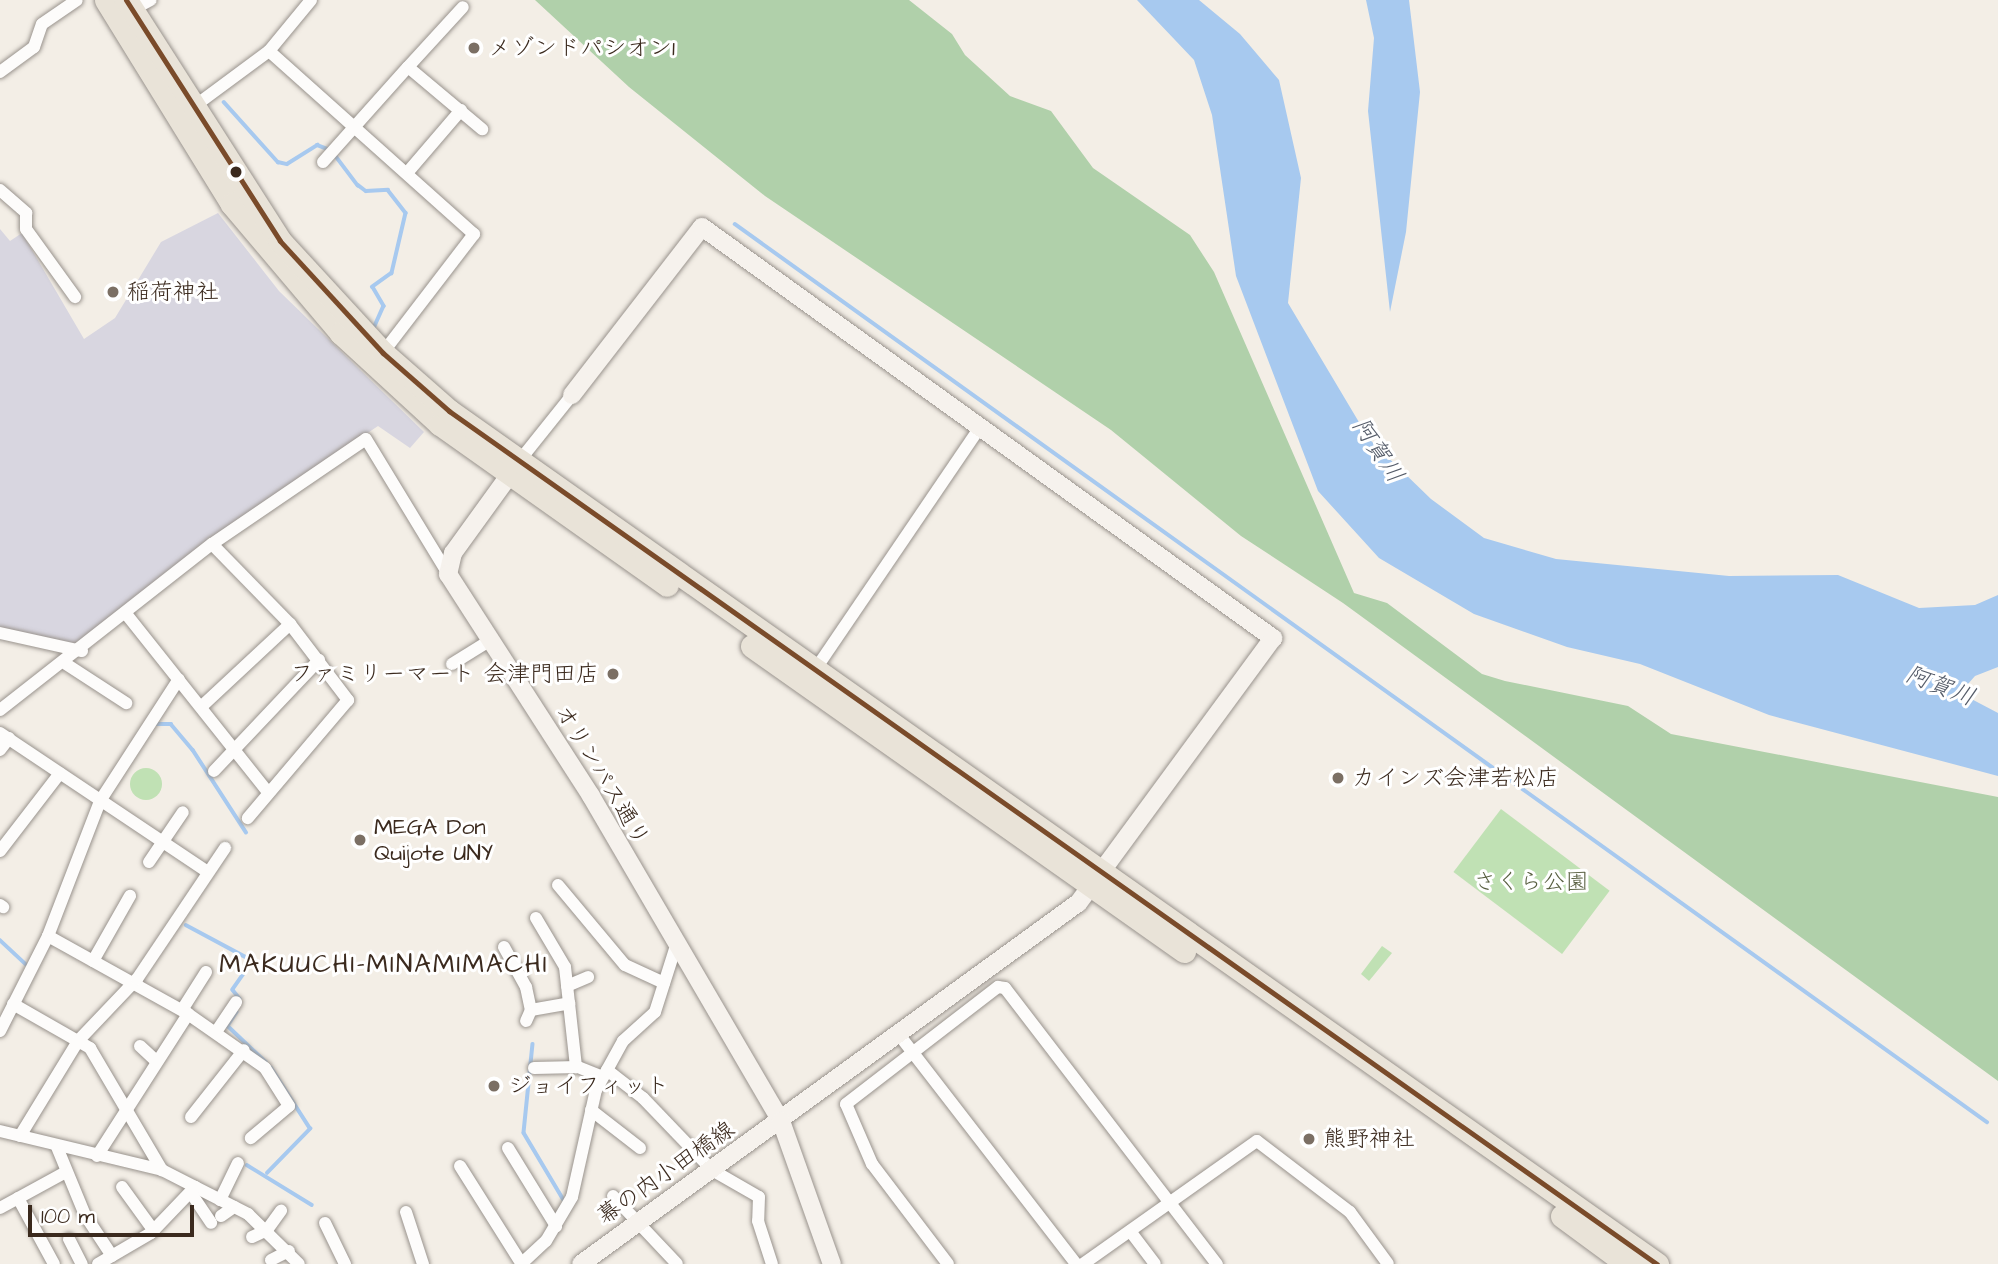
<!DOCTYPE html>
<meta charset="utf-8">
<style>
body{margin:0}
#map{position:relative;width:1998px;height:1264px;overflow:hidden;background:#f3eee6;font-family:"Architects Daughter","Klee One",sans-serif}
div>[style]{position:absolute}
.industrial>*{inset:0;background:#d8d6e0}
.green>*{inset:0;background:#c0e1b4;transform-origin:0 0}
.round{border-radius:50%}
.forest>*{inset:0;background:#b0d0aa}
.water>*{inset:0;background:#a7c9ef}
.stream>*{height:3.5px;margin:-1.75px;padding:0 1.75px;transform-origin:1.75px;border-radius:1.75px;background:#a7c9ef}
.roads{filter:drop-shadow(0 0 2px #99938d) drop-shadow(0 0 2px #99938d)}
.street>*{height:12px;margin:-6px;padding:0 6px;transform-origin:6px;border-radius:6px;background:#fdfcfb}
.secondary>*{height:18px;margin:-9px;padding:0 9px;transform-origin:9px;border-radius:9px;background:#f6f2ed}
.highway>*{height:23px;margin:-11.5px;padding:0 11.5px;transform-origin:11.5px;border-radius:11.5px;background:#e9e3d8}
.bus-1>*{height:5px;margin:-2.5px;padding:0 2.5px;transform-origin:2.5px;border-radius:2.5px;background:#7a4b2a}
.dots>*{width:19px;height:19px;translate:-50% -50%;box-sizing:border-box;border:4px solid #fff;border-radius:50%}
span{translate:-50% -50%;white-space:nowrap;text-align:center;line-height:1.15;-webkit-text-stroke:6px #fff;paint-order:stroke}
.poi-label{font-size:23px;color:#3b2a1e}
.left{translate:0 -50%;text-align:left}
.right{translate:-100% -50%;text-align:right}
.street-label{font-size:23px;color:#3b2a1e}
.park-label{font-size:23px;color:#575e3f}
.water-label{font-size:24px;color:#555c69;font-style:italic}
.quarter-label{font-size:26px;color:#3b2a1e;letter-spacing:2px}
.scale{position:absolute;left:28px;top:1205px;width:166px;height:32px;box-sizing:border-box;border:4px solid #3b2a1e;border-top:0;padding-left:9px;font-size:21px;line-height:24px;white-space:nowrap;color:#3b2a1e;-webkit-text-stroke:5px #fff;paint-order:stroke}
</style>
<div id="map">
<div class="industrial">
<i style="clip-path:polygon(218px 213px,279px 291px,424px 432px,410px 448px,378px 426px,218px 533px,78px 648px,0 629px,0 229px,10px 241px,22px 233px,84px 339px,115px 318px,161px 242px)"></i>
</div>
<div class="green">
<i class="round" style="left:130px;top:768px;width:32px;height:32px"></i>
<i style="left:1501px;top:809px;width:136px;height:79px;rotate:37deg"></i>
<i style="clip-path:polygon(1382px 946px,1392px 953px,1369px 981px,1361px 974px)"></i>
</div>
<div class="forest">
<i style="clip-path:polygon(535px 0,909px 0,952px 34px,965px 55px,1010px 96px,1051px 111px,1093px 168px,1190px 235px,1214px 272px,1354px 593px,1387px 603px,1482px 674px,1505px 681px,1628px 706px,1671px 734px,1998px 797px,1998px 1081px,1343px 603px,1241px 536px,1111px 430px,765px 196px,629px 87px)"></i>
</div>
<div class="water">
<i style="clip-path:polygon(1137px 0,1199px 0,1240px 34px,1279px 80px,1301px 178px,1288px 303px,1369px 439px,1431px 499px,1484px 538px,1556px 559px,1729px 576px,1838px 575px,1919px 608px,1975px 605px,1998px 595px,1998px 667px,1975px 676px,1960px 693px,1998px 713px,1998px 776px,1769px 715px,1640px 664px,1567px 647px,1474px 614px,1379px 558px,1318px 491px,1236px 276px,1212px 115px,1194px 60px)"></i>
<i style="clip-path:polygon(1366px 0,1409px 0,1420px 92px,1406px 232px,1390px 312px,1368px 111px,1374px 38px)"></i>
</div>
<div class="stream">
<i style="left:224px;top:102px;width:81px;rotate:48deg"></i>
<i style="left:278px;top:162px;width:9px;rotate:13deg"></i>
<i style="left:287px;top:164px;width:36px;rotate:-32deg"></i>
<i style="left:317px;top:145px;width:14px;rotate:21deg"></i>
<i style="left:335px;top:155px;width:38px;rotate:53deg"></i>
<i style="left:358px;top:185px;width:10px;rotate:37deg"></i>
<i style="left:366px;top:191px;width:22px;rotate:-3deg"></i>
<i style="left:388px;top:190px;width:29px;rotate:52deg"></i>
<i style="left:406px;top:213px;width:62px;rotate:103.1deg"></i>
<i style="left:392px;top:273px;width:24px;rotate:144deg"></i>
<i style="left:373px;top:287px;width:22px;rotate:60deg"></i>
<i style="left:384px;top:306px;width:24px;rotate:114deg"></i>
<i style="left:735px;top:224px;width:1541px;rotate:35.65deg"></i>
<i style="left:157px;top:724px;width:14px"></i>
<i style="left:171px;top:724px;width:34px;rotate:50deg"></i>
<i style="left:193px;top:750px;width:98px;rotate:57.1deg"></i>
<i style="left:186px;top:925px;width:76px;rotate:28.2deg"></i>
<i style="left:253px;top:961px;width:35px;rotate:125deg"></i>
<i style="left:233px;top:990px;width:11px;rotate:52deg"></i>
<i style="left:0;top:940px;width:35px;rotate:43deg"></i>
<i style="left:237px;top:1012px;width:17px;rotate:123deg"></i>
<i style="left:228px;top:1026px;width:52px;rotate:43.5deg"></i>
<i style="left:533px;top:1044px;width:89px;rotate:95.8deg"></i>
<i style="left:524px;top:1133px;width:80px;rotate:59.3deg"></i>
<i style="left:247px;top:1165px;width:76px;rotate:31.6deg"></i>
<i style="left:267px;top:1173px;width:62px;rotate:-45.7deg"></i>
<i style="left:310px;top:1129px;width:72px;rotate:-122.6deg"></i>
</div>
<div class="roads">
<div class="street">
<i style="left:132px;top:10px;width:21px;rotate:-28deg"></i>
<i style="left:269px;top:51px;width:275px;rotate:41.8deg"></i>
<i style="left:474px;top:234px;width:153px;rotate:127.5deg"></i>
<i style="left:408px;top:67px;width:81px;rotate:-47.5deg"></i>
<i style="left:0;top:72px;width:42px;rotate:-36.3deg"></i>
<i style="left:34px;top:47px;width:24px;rotate:-71deg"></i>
<i style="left:42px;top:24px;width:42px;rotate:-34.4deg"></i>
<i style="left:192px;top:108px;width:96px;rotate:-36.5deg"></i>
<i style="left:269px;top:51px;width:66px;rotate:-50.5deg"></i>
<i style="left:323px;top:162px;width:127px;rotate:-48.2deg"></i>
<i style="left:408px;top:67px;width:97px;rotate:40deg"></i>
<i style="left:407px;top:173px;width:83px;rotate:-49.4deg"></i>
<i style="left:0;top:190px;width:35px;rotate:41deg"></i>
<i style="left:26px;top:213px;width:16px;rotate:90deg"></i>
<i style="left:26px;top:229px;width:84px;rotate:54.2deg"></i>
<i style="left:520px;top:460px;width:83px;rotate:-51.3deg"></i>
<i style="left:212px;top:544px;width:112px;rotate:45.7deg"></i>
<i style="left:290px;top:624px;width:96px;rotate:52.7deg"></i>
<i style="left:348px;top:700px;width:155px;rotate:130.3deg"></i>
<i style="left:127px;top:615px;width:226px;rotate:51.5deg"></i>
<i style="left:0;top:633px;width:84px;rotate:12.4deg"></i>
<i style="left:66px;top:664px;width:72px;rotate:33deg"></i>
<i style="left:452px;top:664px;width:44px;rotate:-31.9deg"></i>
<i style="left:815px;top:670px;width:294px;rotate:-55.8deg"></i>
<i style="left:201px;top:707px;width:122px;rotate:-43deg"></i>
<i style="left:0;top:710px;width:269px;rotate:-38.1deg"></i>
<i style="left:212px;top:544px;width:186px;rotate:-34.3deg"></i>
<i style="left:366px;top:439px;width:158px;rotate:58.7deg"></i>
<i style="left:0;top:733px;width:250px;rotate:33.8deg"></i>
<i style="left:0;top:750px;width:15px;rotate:-53deg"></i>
<i style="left:214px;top:771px;width:153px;rotate:-46.6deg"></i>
<i style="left:0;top:851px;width:98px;rotate:-52.4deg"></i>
<i style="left:149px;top:862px;width:60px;rotate:-55.8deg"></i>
<i style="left:558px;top:885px;width:104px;rotate:50.1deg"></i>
<i style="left:625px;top:965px;width:43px;rotate:24.8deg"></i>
<i style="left:0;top:905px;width:4px;rotate:34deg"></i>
<i style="left:536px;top:918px;width:57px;rotate:59.4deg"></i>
<i style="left:565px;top:967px;width:101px;rotate:83.7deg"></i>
<i style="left:48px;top:936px;width:160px;rotate:29.1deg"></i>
<i style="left:188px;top:1014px;width:94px;rotate:35deg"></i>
<i style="left:265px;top:1068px;width:45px;rotate:57.7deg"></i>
<i style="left:289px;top:1106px;width:50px;rotate:139.9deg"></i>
<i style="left:504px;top:947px;width:46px;rotate:61.2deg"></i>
<i style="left:526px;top:987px;width:24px;rotate:78deg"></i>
<i style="left:531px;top:1010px;width:12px;rotate:114deg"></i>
<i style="left:93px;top:961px;width:75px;rotate:-60.4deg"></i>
<i style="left:567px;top:986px;width:23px;rotate:-23deg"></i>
<i style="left:13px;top:1004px;width:89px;rotate:29.7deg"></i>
<i style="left:90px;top:1048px;width:142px;rotate:59.5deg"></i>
<i style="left:182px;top:1010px;width:45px;rotate:-57.7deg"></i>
<i style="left:531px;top:1010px;width:39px;rotate:-10deg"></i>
<i style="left:0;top:1031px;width:106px;rotate:-63.2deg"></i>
<i style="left:48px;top:936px;width:145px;rotate:-68.9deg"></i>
<i style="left:100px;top:801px;width:145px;rotate:-57.1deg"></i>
<i style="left:216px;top:1032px;width:36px;rotate:-56deg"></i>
<i style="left:900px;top:1036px;width:288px;rotate:52.3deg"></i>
<i style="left:140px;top:1046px;width:22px;rotate:43deg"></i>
<i style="left:534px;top:1068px;width:44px;rotate:-1.3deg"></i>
<i style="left:578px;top:1067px;width:27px;rotate:22deg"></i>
<i style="left:607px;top:1070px;width:46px;rotate:37.9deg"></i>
<i style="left:643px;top:1098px;width:100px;rotate:46.2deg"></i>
<i style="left:712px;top:1170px;width:54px;rotate:29.9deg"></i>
<i style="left:759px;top:1197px;width:24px;rotate:92deg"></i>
<i style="left:758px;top:1221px;width:45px;rotate:72deg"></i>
<i style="left:591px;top:1110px;width:62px;rotate:37.8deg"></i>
<i style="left:191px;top:1117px;width:85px;rotate:-51.7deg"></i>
<i style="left:0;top:1131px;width:167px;rotate:13.5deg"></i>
<i style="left:162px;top:1170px;width:97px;rotate:27.1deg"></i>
<i style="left:248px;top:1214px;width:71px;rotate:44.4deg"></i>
<i style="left:20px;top:1136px;width:111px;rotate:-58.6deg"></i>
<i style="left:78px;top:1041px;width:86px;rotate:-46.4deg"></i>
<i style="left:137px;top:979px;width:158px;rotate:-56.1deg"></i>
<i style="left:57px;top:1147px;width:74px;rotate:67.6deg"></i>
<i style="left:85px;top:1215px;width:49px;rotate:56.6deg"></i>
<i style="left:508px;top:1148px;width:92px;rotate:58.4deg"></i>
<i style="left:97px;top:1156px;width:169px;rotate:-57.3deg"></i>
<i style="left:460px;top:1166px;width:115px;rotate:57.8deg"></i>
<i style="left:122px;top:1187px;width:54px;rotate:54deg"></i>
<i style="left:191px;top:1193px;width:36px;rotate:56deg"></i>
<i style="left:613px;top:1196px;width:93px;rotate:46.7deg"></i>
<i style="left:18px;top:1198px;width:75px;rotate:61.4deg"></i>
<i style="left:220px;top:1200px;width:41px;rotate:-64.1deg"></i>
<i style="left:0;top:1208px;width:75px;rotate:-28.6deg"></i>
<i style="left:406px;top:1212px;width:55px;rotate:71.9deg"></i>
<i style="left:221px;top:1216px;width:16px;rotate:-35deg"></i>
<i style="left:325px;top:1223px;width:46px;rotate:64deg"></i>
<i style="left:1130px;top:1231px;width:41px;rotate:52.9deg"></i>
<i style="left:252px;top:1237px;width:17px;rotate:-25deg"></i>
<i style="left:267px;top:1230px;width:24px;rotate:-54deg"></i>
<i style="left:69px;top:1239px;width:28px;rotate:63deg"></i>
<i style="left:271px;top:1260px;width:20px;rotate:-27deg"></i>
<i style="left:98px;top:1264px;width:61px;rotate:-30.3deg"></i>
<i style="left:151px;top:1233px;width:64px;rotate:-46.3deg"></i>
<i style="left:521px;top:1264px;width:34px;rotate:-43deg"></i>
<i style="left:546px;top:1241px;width:51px;rotate:-59.4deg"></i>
<i style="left:572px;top:1197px;width:110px;rotate:-77.4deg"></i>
<i style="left:596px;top:1090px;width:56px;rotate:-61.1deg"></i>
<i style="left:623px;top:1041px;width:43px;rotate:-42.2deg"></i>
<i style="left:655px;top:1012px;width:66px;rotate:-72.4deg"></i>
<i style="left:948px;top:1264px;width:126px;rotate:-127.2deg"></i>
<i style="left:872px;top:1164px;width:65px;rotate:-113.4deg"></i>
<i style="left:846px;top:1104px;width:192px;rotate:-37.6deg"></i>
<i style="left:998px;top:987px;width:7px;rotate:8deg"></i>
<i style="left:1005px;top:988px;width:348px;rotate:52.5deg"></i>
<i style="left:1083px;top:1264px;width:213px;rotate:-35.3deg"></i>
<i style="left:1257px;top:1141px;width:117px;rotate:37.4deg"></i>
<i style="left:1350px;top:1212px;width:64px;rotate:53.8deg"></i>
</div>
<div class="secondary">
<i style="left:572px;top:395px;width:212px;rotate:-52.3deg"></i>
<i style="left:702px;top:227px;width:704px;rotate:35.75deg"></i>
<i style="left:1273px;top:638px;width:329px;rotate:126.3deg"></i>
<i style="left:1078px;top:903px;width:614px;rotate:144.01deg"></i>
<i style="left:516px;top:466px;width:107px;rotate:125.9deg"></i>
<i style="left:453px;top:553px;width:22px;rotate:103deg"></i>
<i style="left:448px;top:574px;width:264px;rotate:57.2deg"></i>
<i style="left:591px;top:796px;width:376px;rotate:59.7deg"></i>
<i style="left:781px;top:1121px;width:152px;rotate:70.4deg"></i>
</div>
<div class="highway">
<i style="left:106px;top:0;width:240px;rotate:58.3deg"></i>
<i style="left:232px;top:204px;width:169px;rotate:49.8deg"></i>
<i style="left:341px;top:333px;width:134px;rotate:42.6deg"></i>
<i style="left:440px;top:424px;width:278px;rotate:35.3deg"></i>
<i style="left:126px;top:0;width:286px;rotate:57.4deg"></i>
<i style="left:280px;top:241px;width:152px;rotate:47.4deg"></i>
<i style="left:383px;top:353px;width:88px;rotate:41.3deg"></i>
<i style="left:449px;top:411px;width:1479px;rotate:35.23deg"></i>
<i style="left:752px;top:646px;width:529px;rotate:35.22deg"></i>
<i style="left:1562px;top:1216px;width:81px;rotate:36.4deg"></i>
</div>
</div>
<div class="bus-1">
<i style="left:126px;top:0;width:286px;rotate:57.4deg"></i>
<i style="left:280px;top:241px;width:152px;rotate:47.4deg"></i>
<i style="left:383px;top:353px;width:88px;rotate:41.3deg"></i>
<i style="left:449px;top:411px;width:1479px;rotate:35.23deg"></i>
</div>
<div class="dots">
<i style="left:474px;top:48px;background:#7b6f64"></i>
<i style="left:236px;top:172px;background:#3b2a1e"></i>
<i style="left:113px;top:292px;background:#7b6f64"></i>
<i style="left:613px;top:674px;background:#7b6f64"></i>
<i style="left:1338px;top:778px;background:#7b6f64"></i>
<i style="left:360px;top:840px;background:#7b6f64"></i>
<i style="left:494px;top:1086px;background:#7b6f64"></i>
<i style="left:1309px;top:1139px;background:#7b6f64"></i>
</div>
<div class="poi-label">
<span class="left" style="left:488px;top:48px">メゾンドパシオン1</span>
<span class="left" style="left:127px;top:292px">稲荷神社</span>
<span class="right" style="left:599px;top:674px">ファミリーマート 会津門田店</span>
<span class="left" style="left:1352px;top:778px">カインズ会津若松店</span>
<span class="left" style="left:374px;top:840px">MEGA Don<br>Quijote UNY</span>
<span class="left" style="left:508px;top:1086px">ジョイフィット</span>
<span class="left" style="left:1323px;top:1139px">熊野神社</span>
</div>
<div class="street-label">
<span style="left:602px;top:775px;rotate:59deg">オリンパス通り</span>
<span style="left:666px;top:1173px;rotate:-35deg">幕の内小田橋線</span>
</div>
<div class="park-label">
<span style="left:1531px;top:882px">さくら公園</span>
</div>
<div class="water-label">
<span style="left:1377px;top:451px;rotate:56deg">阿賀川</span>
<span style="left:1940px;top:687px;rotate:21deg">阿賀川</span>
</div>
<div class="quarter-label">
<span style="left:384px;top:965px">MAKUUCHI-MINAMIMACHI</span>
</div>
<div class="scale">100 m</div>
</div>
